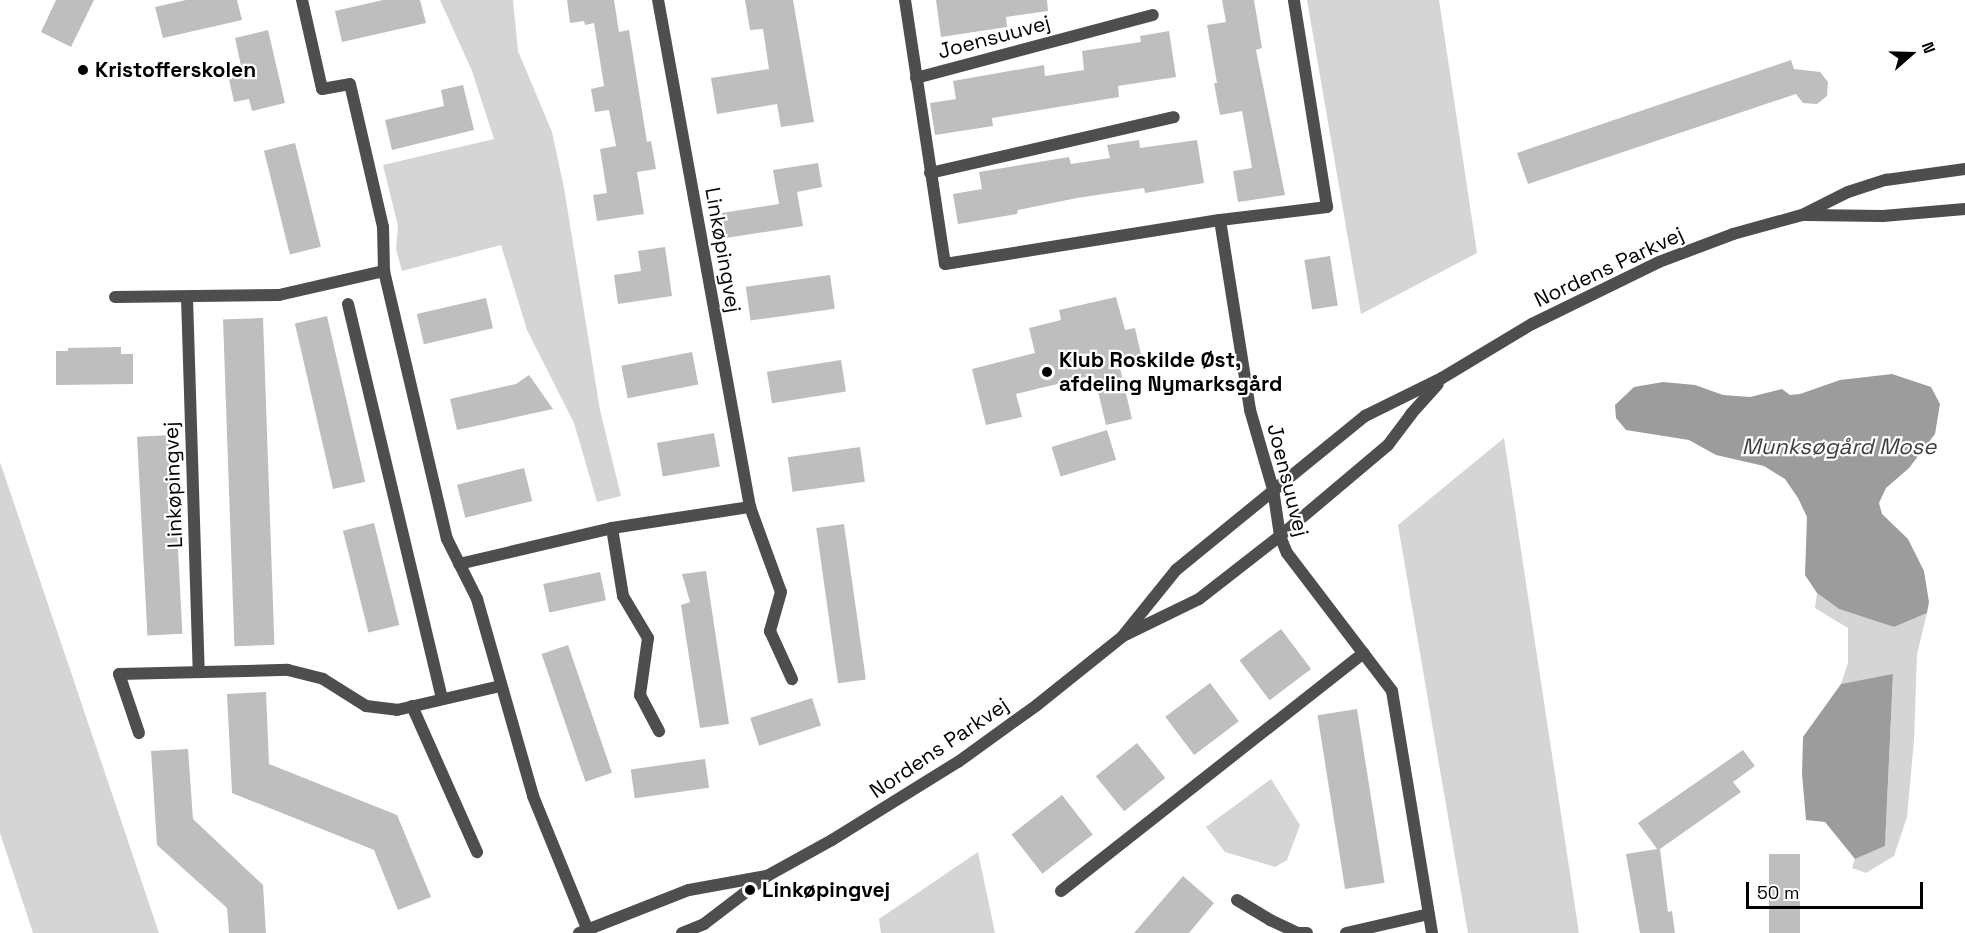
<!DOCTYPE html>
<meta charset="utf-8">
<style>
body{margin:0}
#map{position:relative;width:1965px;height:933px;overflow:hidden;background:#fff;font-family:"Space Grotesk",sans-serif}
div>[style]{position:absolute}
.green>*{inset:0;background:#d5d5d5}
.water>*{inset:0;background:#9c9c9c}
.building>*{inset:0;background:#bebebe;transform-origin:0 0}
.minor>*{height:12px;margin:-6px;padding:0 6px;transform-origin:6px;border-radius:6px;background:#4e4e4e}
.dots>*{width:16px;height:16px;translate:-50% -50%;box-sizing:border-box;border:3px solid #fff;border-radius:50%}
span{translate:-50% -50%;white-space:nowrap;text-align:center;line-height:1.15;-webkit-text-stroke:4.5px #fff;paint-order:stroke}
.street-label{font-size:21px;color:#000}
.poi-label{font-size:21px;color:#000;font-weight:700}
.left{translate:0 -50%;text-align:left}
.water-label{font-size:22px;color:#3d3d3d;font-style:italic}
.north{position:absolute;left:1881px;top:24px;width:60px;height:60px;-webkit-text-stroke:4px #fff;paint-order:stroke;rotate:70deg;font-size:16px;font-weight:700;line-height:24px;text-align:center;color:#000}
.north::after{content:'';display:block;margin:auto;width:21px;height:27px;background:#000;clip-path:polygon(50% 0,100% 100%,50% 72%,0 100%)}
.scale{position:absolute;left:1746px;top:882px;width:177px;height:27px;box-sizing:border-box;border:3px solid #000;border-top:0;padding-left:8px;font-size:18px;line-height:21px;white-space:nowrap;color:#000;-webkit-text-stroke:4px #fff;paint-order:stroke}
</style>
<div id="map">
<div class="green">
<i style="clip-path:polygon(440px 0,513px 0,518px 51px,552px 132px,564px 188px,600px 410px,621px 496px,597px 502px,574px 423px,527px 330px,501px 245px,402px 271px,396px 249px,398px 226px,383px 165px,494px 139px,472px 71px)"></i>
<i style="clip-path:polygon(1307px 0,1439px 0,1477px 253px,1361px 314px)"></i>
<i style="clip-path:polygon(1504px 438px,1579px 933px,1468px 933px,1398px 525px)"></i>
<i style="clip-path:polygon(0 462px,159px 933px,33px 933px,0 833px)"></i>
<i style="clip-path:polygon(1817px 593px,1839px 609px,1894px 627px,1927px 613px,1917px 654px,1914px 740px,1907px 817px,1894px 856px,1866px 873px,1852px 868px,1855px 859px,1885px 846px,1893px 675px,1841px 684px,1848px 663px,1848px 628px,1815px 608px)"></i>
<i style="clip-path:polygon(1271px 779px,1300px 825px,1287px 860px,1275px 867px,1225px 852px,1206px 827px)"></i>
<i style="clip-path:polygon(978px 852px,995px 933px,881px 933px,879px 919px)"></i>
</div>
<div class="water">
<i style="clip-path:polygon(1892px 374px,1931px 387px,1940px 404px,1935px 434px,1909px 468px,1886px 488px,1879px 503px,1882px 514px,1908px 539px,1924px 571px,1929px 602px,1927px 613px,1894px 627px,1839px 609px,1817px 593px,1805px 575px,1807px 517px,1798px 498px,1785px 479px,1764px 466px,1716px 455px,1689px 440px,1626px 430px,1616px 418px,1615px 405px,1634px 387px,1663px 382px,1695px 385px,1723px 395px,1750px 397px,1782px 389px,1790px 395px,1800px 394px,1840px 380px)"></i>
<i style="clip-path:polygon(1893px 674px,1885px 846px,1855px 859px,1825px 822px,1806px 820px,1802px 774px,1803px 737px,1841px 684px)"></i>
</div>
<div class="building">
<i style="clip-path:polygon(56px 0,94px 0,71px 47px,41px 32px)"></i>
<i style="clip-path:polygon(186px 0,237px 0,242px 20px,163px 38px,155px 7px)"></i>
<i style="clip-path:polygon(383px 0,420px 0,426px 23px,342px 42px,335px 11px)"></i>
<i style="clip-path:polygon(567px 0,614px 0,619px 32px,629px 30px,647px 142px,651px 141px,656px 169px,637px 172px,644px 214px,597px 221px,593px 195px,607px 193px,600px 149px,616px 146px,609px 110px,595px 112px,591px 89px,604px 86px,594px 23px,585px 25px,584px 21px,570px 23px)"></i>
<i style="clip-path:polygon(745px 0,793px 0,814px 122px,781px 127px,777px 104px,717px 114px,711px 78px,769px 69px,763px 29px,750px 30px)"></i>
<i style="clip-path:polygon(936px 0,1047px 0,1048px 11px,1006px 17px,1007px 27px,941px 37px)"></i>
<i style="clip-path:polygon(1222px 0,1254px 0,1262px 48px,1256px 50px,1285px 195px,1238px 202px,1233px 171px,1252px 168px,1242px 111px,1220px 115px,1214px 83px,1217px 83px,1207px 25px,1226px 22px)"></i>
<i style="clip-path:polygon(268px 30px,285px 103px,252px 111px,249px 99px,234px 102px,229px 79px,243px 75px,235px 38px)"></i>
<i style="clip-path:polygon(1169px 31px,1176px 77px,1118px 86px,1119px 97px,992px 118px,993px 126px,935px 135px,930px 103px,956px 99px,953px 81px,1044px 65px,1045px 76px,1084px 70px,1082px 51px,1141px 42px,1140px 36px)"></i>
<i style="clip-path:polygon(1791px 60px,1794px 69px,1820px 72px,1828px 82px,1827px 96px,1817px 104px,1803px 103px,1796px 94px,1528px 184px,1517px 153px)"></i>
<i style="clip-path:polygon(463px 85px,474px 130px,392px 150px,385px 120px,444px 106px,441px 90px)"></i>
<i style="clip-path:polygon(1139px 140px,1140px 148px,1197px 140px,1204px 183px,1145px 193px,1144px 188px,1077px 198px,1018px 210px,1017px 214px,958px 224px,953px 194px,982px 189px,979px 172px,1069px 157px,1071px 164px,1110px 158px,1107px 145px)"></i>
<i style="left:295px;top:143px;width:107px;height:32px;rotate:76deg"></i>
<i style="clip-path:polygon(818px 163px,822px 187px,797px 192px,803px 226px,726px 238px,722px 213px,779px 204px,773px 170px)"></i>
<i style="clip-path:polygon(665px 247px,672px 296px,618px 304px,614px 275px,641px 271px,638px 251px)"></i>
<i style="left:1330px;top:256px;width:50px;height:26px;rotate:81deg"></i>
<i style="left:830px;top:275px;width:34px;height:85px;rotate:82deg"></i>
<i style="clip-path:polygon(1116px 297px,1125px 330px,1135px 328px,1143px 363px,1120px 368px,1132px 419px,1106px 425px,1094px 375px,1016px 394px,1022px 417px,986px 425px,972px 369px,1035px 353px,1029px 328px,1061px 320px,1059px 310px)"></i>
<i style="left:486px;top:298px;width:31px;height:71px;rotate:77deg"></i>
<i style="left:327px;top:316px;width:170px;height:33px;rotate:77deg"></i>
<i style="left:263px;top:318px;width:327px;height:40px;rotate:88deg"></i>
<i style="clip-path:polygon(121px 347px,121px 354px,133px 354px,133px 384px,56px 385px,56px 351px,68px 351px,68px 348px)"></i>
<i style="left:692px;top:352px;width:33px;height:72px;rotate:79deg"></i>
<i style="left:841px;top:360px;width:32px;height:75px;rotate:81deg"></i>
<i style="clip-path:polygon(529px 375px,553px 409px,457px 430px,450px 399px,516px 384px)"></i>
<i style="left:1107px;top:430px;width:31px;height:58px;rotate:73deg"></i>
<i style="left:714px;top:433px;width:34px;height:58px;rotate:80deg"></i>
<i style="left:172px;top:435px;width:199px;height:35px;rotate:87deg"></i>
<i style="left:860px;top:447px;width:35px;height:73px;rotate:82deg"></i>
<i style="left:524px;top:468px;width:34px;height:69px;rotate:76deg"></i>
<i style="left:374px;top:523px;width:105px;height:32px;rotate:76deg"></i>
<i style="left:844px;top:524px;width:157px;height:28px;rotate:82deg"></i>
<i style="clip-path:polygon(706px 571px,729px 724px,700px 728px,681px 605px,690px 602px,682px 574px)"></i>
<i style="left:600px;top:572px;width:29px;height:58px;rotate:78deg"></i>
<i style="left:1281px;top:629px;width:50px;height:52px;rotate:53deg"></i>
<i style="left:568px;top:645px;width:135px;height:28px;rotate:71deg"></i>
<i style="left:1210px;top:683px;width:48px;height:56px;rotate:53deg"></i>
<i style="clip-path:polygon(266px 692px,269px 764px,397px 815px,431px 897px,398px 910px,374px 850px,232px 793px,227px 694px)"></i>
<i style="left:812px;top:698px;width:29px;height:65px;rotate:72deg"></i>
<i style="left:1357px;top:709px;width:176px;height:40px;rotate:81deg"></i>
<i style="left:1137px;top:743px;width:45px;height:53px;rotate:51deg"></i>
<i style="clip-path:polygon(188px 749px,193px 819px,263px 885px,266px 933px,229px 933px,227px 908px,157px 845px,151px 751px)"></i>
<i style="clip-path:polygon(1743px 750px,1755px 766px,1733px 782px,1741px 792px,1660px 849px,1668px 912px,1672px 911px,1675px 933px,1640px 933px,1626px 854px,1657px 849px,1638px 823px)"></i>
<i style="left:705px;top:759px;width:29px;height:75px;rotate:82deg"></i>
<i style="left:1062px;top:795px;width:50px;height:64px;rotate:52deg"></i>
<i style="left:1769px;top:854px;width:31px;height:79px"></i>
<i style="clip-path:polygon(1183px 876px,1214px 903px,1189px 933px,1134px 933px)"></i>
</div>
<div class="minor">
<i style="left:302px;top:0;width:91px;rotate:77.3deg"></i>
<i style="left:322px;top:89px;width:28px;rotate:-10deg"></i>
<i style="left:350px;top:84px;width:147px;rotate:77deg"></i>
<i style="left:383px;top:227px;width:44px;rotate:88.7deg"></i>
<i style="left:384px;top:271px;width:275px;rotate:76.8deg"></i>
<i style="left:447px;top:539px;width:67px;rotate:63.4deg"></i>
<i style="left:477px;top:599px;width:205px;rotate:74.1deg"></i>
<i style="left:533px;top:796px;width:148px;rotate:67.8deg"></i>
<i style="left:905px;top:0;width:267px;rotate:81.4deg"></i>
<i style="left:945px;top:264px;width:278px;rotate:-9.1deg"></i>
<i style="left:1220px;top:220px;width:108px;rotate:-6.9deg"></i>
<i style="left:1327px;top:207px;width:210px;rotate:-99.1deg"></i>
<i style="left:916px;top:78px;width:245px;rotate:-14.9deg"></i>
<i style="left:930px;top:173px;width:250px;rotate:-12.9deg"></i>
<i style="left:1806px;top:215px;width:77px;rotate:0.7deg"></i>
<i style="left:1883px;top:216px;width:82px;rotate:-4.9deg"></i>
<i style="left:1220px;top:220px;width:192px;rotate:81deg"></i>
<i style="left:1250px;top:410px;width:82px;rotate:73.8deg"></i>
<i style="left:1273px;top:489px;width:48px;rotate:81.5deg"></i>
<i style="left:1280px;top:536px;width:18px;rotate:68deg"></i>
<i style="left:1287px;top:553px;width:173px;rotate:52.7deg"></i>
<i style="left:1392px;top:691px;width:245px;rotate:80.6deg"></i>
<i style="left:115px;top:297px;width:164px;rotate:-0.7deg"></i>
<i style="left:279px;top:295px;width:108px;rotate:-12.9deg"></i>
<i style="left:187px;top:298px;width:374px;rotate:88.2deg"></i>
<i style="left:348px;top:304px;width:406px;rotate:76.6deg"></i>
<i style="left:750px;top:507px;width:90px;rotate:70deg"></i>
<i style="left:781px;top:592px;width:41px;rotate:105.8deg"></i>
<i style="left:770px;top:631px;width:53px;rotate:65.4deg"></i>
<i style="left:612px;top:528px;width:69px;rotate:80.8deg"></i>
<i style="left:623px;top:596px;width:49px;rotate:59.2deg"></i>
<i style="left:648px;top:638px;width:58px;rotate:98deg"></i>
<i style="left:640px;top:695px;width:41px;rotate:62.2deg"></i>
<i style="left:459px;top:564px;width:157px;rotate:-13.2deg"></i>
<i style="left:612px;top:528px;width:140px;rotate:-8.7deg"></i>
<i style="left:750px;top:507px;width:515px;rotate:-100.28deg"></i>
<i style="left:1125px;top:635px;width:82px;rotate:-25.9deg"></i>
<i style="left:1199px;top:599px;width:103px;rotate:-37.9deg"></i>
<i style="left:1280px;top:536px;width:141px;rotate:-40.1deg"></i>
<i style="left:1388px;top:445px;width:39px;rotate:-53deg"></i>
<i style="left:1411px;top:414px;width:40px;rotate:-48deg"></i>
<i style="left:412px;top:706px;width:160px;rotate:66deg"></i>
<i style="left:139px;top:733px;width:62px;rotate:-108.7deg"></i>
<i style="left:119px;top:674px;width:169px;rotate:-1.4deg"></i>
<i style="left:288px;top:670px;width:36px;rotate:14deg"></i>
<i style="left:323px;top:679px;width:51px;rotate:32.1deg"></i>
<i style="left:366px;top:706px;width:31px;rotate:7deg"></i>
<i style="left:397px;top:710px;width:106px;rotate:-13.1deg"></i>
<i style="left:1061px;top:891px;width:385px;rotate:-38.2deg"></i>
<i style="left:1237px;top:900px;width:39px;rotate:31deg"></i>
<i style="left:1270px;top:920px;width:31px;rotate:25deg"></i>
<i style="left:1298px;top:933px;width:9px"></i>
<i style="left:579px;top:933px;width:118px;rotate:-21.4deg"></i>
<i style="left:689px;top:890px;width:78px;rotate:-10.3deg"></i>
<i style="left:682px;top:933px;width:24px;rotate:-22deg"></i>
<i style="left:704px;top:924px;width:79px;rotate:-37.3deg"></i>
<i style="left:767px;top:876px;width:74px;rotate:-29deg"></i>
<i style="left:832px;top:840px;width:148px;rotate:-31.8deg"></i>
<i style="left:958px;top:762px;width:97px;rotate:-35.8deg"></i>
<i style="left:1037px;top:705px;width:109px;rotate:-38.7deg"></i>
<i style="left:1122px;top:637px;width:86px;rotate:-51.1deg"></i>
<i style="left:1176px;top:570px;width:244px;rotate:-39.2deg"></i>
<i style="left:1365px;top:416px;width:86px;rotate:-26.3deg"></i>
<i style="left:1442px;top:378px;width:105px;rotate:-31deg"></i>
<i style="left:1532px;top:324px;width:141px;rotate:-26deg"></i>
<i style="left:1659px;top:262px;width:79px;rotate:-20.7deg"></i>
<i style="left:1733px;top:234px;width:72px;rotate:-15.4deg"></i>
<i style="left:1802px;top:215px;width:51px;rotate:-26.6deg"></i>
<i style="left:1848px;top:192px;width:40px;rotate:-18deg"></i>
<i style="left:1886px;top:180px;width:80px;rotate:-7.9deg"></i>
<i style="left:1346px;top:933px;width:85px;rotate:-12.9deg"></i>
</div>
<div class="dots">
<i style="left:83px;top:70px;background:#000"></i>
<i style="left:1047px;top:372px;background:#000"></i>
<i style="left:750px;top:890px;background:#000"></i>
</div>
<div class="street-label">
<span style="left:994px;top:37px;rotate:-15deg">Joensuuvej</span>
<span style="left:723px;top:250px;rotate:80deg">Linkøpingvej</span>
<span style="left:1609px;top:267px;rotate:-25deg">Nordens Parkvej</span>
<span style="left:1288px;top:480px;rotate:76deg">Joensuuvej</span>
<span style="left:173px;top:485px;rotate:-92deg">Linkøpingvej</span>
<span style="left:939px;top:748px;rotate:-34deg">Nordens Parkvej</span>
</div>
<div class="poi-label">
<span class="left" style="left:95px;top:70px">Kristofferskolen</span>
<span class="left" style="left:1059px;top:372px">Klub Roskilde Øst,<br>afdeling Nymarksgård</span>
<span class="left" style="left:762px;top:890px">Linkøpingvej</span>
</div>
<div class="water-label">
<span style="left:1839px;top:447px">Munksøgård Mose</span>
</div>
<div class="north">N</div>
<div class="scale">50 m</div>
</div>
